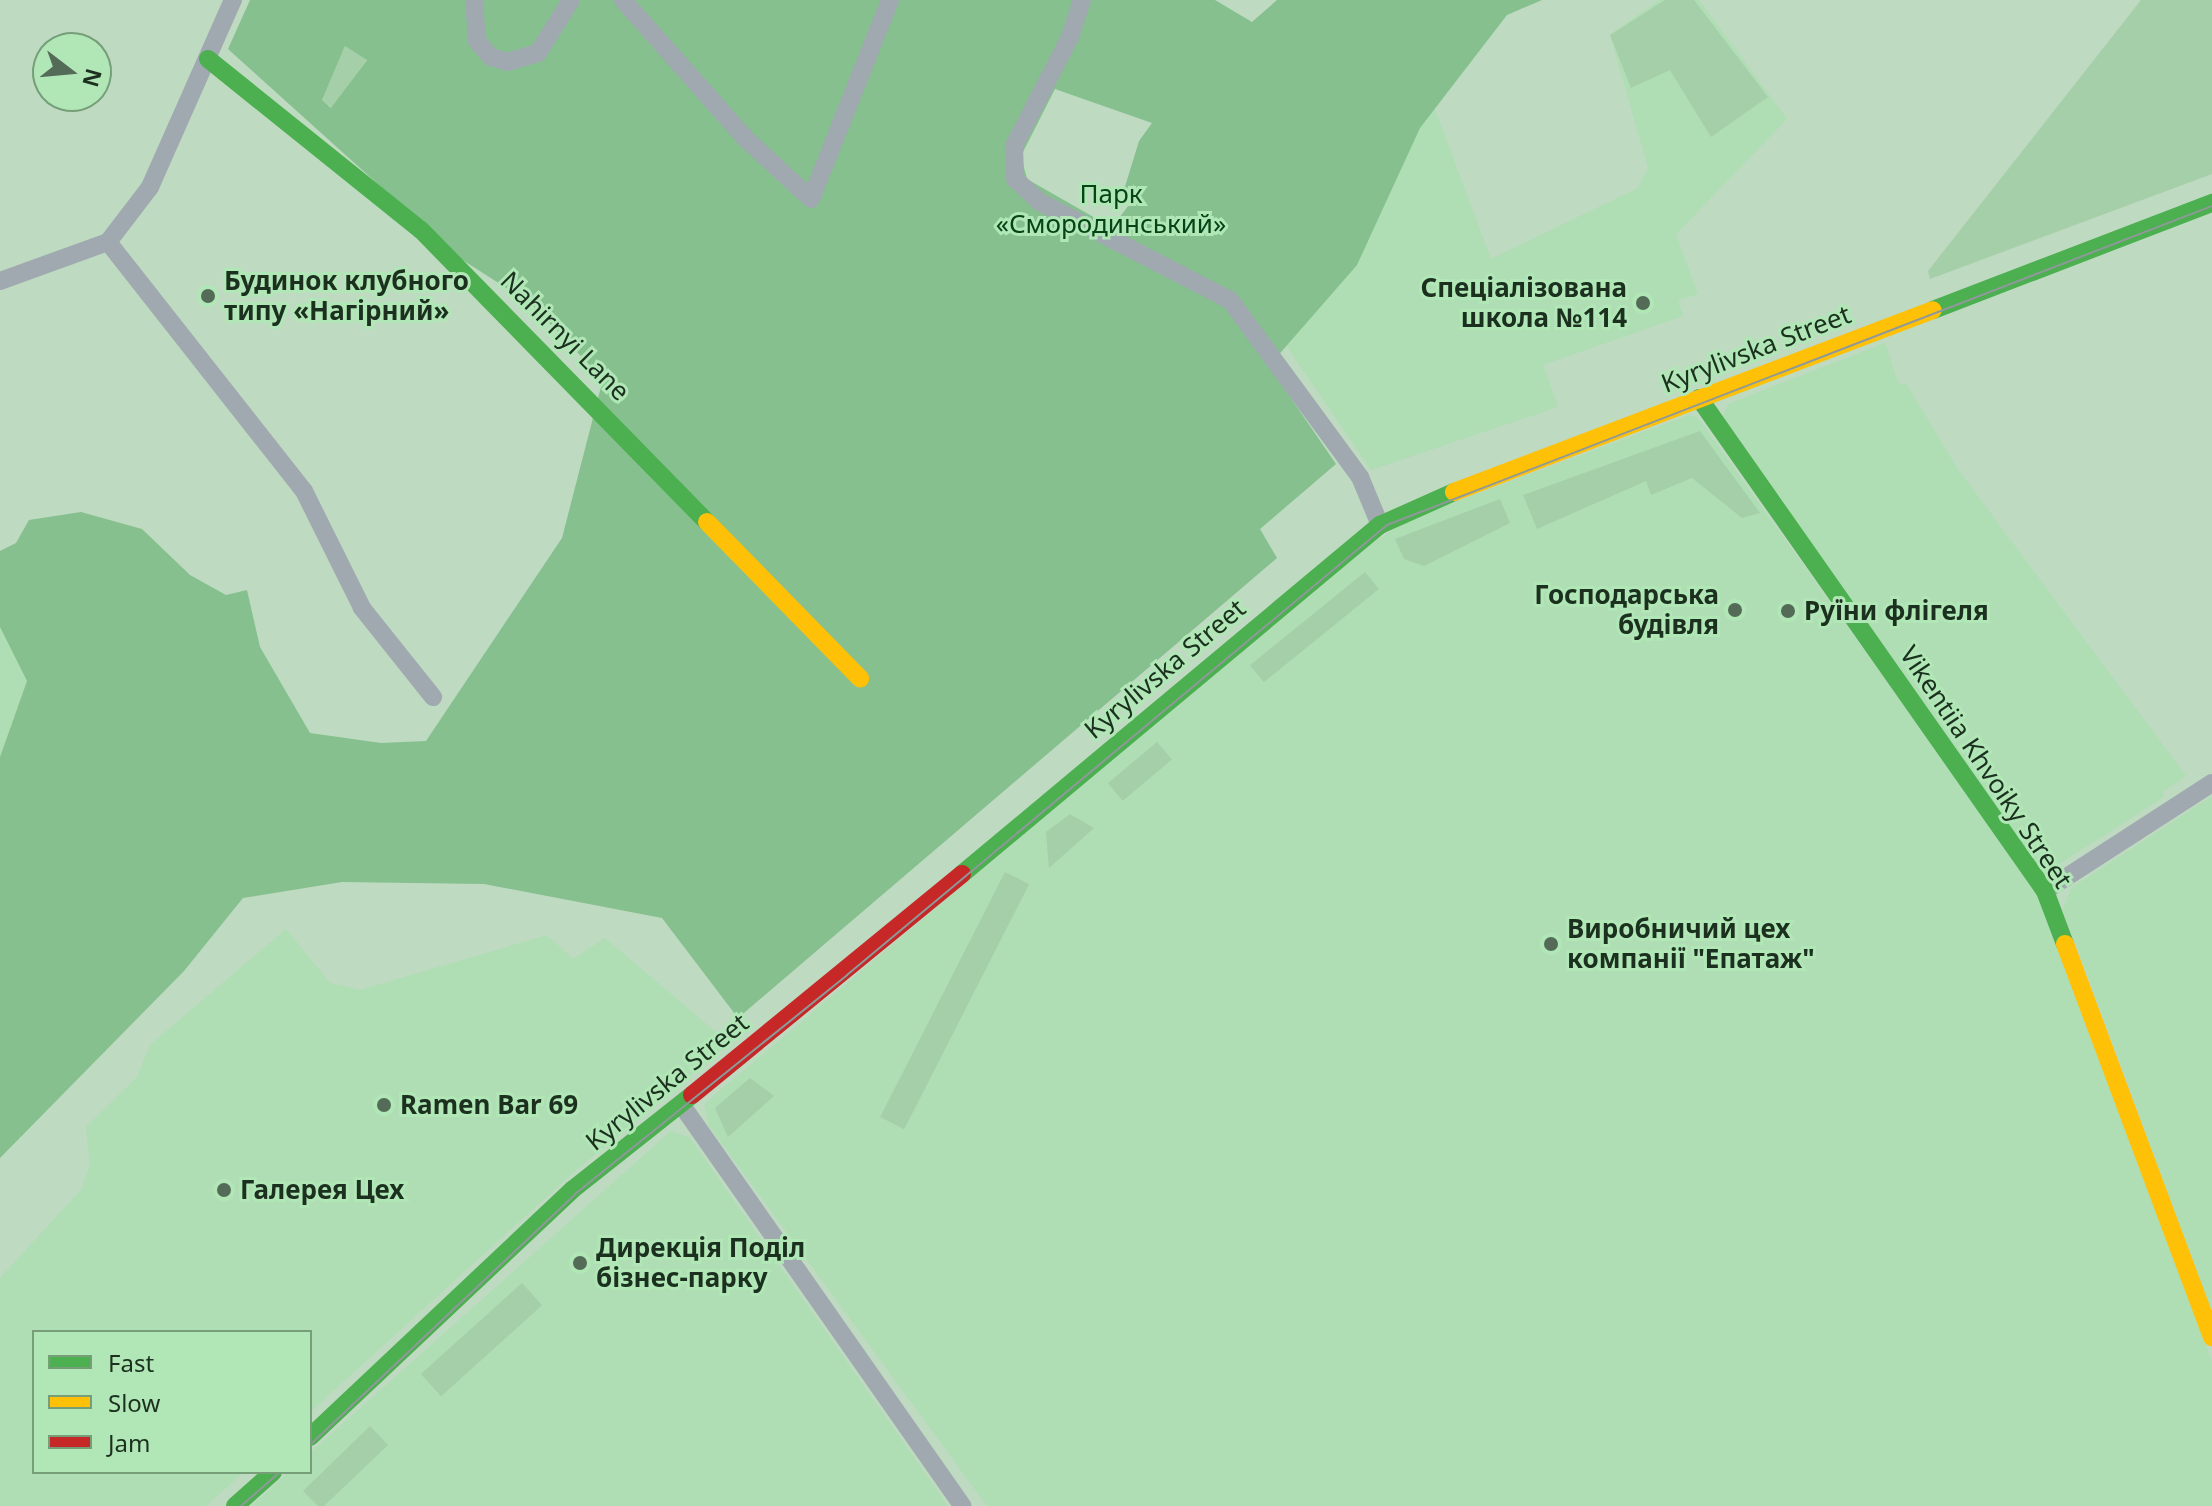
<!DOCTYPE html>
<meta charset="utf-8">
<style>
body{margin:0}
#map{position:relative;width:2212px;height:1506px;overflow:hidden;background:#bedac0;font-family:"Noto Sans",sans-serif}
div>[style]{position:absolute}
.built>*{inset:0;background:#afddb4}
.green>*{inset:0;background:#a5cfa9;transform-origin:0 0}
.forest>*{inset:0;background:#85c08e}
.street>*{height:18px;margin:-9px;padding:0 9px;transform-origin:9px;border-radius:9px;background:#a0a9b0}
.fast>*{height:18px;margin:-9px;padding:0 9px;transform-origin:9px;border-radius:9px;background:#4caf50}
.slow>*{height:18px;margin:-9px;padding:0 9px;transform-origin:9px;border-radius:9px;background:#ffc107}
.jam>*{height:18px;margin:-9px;padding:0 9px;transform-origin:9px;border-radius:9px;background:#c62828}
.tram>*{height:2px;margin:-1px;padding:0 1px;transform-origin:1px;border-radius:1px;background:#8e9999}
.dots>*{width:22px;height:22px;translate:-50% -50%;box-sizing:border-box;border:4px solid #b1e7b6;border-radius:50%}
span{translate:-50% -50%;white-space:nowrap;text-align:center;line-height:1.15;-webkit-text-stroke:6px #b1e7b6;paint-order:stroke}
.park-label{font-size:26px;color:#044417}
.poi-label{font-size:26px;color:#1b301e;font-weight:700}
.left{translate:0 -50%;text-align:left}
.right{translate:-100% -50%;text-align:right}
.street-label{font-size:26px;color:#1b301e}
.legend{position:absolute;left:32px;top:1330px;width:280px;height:144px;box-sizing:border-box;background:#b1e7b6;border:2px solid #759e79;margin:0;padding:10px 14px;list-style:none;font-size:24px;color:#1b301e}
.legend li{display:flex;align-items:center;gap:16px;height:40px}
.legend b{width:40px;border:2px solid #759e79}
.north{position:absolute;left:32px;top:32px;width:80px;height:80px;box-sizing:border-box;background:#b1e7b6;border:2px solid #759e79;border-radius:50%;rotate:106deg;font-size:22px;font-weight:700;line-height:32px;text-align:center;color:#1b301e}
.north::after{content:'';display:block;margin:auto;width:28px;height:36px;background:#546c57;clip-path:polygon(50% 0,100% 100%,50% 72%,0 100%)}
</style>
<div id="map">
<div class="built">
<i style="clip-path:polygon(1659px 0,1699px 0,1787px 119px,1676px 234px,1698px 294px,1678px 300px,1683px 316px,1543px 365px,1558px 407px,1371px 470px,1279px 335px,1434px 107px,1491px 259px,1638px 188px,1648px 168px,1610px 35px)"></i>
<i style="clip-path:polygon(1885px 343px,1899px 385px,1906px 383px,1957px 468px,2186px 776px,2163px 792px,2164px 797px,2042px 875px,1723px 416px,1728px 404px)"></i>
<i style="clip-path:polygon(1689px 415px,1698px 418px,2042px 898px,2212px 1362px,2212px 1506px,987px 1506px,709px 1126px,704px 1104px,1354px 555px,1412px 518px)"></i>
<i style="clip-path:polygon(0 627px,27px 681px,0 757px)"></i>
<i style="clip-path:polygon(2212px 796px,2212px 1311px,2063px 910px,2071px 888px)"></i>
<i style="clip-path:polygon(286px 929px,330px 983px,360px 990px,547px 935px,573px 959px,605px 938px,729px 1043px,574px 1172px,310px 1412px,310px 1332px,34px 1332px,34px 1472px,244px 1472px,206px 1506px,0 1506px,0 1278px,81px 1190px,90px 1164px,86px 1127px,137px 1077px,150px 1045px)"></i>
<i style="clip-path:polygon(671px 1131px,690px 1138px,948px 1506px,251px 1506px,289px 1472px,310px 1472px,310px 1453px)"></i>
</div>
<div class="green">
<i style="clip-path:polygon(1665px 0,1694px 0,1768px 97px,1711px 137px,1670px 70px,1631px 88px,1610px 35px)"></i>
<i style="clip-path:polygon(2141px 0,2212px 0,2212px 174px,1930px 279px,1928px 271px)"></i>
<i style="clip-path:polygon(345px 46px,367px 59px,332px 108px,322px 100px)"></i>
<i style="clip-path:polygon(1700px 431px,1760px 513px,1742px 518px,1692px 478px,1651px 495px,1646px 481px,1537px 529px,1523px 495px)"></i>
<i style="clip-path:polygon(1500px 499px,1510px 523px,1424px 566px,1404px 559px,1395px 539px)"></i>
<i style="left:1365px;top:572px;width:22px;height:148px;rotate:51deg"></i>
<i style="left:1157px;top:742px;width:23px;height:64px;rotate:50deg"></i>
<i style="clip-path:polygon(1070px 814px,1094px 828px,1049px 868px,1046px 832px)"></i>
<i style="left:1005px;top:872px;width:27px;height:275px;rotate:27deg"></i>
<i style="clip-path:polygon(750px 1078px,774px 1096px,728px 1137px,715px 1108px)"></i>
<i style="left:522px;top:1283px;width:30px;height:136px;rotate:48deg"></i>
<i style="clip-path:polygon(370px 1426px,388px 1445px,324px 1506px,318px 1506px,303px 1491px)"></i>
</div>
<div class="forest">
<i style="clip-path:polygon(evenodd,250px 0,1215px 0,1252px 22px,1277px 0,1542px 0,1507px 15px,1420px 128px,1357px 265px,1269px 366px,1336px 464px,1260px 529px,1277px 558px,738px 1018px,662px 918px,484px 884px,342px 882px,243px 898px,184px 971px,0 1158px,0 757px,27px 681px,0 627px,0 551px,16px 543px,29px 520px,81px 512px,142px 529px,190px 575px,226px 595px,247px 590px,260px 647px,310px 733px,381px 743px,426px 741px,562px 538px,603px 379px,530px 303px,461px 259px,228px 49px,250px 0,345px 46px,367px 60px,331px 108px,322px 100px,345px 46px,250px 0,1055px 89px,1152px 123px,1139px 141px,1123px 193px,1132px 201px,1116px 222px,1104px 223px,1027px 179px,1021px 156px,1055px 89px)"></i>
</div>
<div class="street">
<i style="left:474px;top:0;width:41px;rotate:85.8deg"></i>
<i style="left:477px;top:41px;width:21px;rotate:49deg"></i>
<i style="left:491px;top:57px;width:17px;rotate:17deg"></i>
<i style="left:507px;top:62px;width:32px;rotate:-16deg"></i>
<i style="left:538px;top:53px;width:62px;rotate:-58.1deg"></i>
<i style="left:623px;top:0;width:186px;rotate:48.5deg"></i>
<i style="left:746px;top:139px;width:88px;rotate:42.7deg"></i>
<i style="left:811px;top:199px;width:214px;rotate:-68.3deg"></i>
<i style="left:1082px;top:0;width:39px;rotate:108deg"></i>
<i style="left:1070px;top:37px;width:123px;rotate:117.2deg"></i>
<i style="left:1014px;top:146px;width:33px;rotate:88deg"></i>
<i style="left:1015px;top:179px;width:34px;rotate:43deg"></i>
<i style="left:1040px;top:202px;width:214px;rotate:27.3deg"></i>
<i style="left:1230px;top:300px;width:220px;rotate:53.7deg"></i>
<i style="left:1360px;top:477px;width:52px;rotate:67.4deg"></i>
<i style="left:108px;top:242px;width:317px;rotate:51.8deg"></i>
<i style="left:304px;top:491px;width:131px;rotate:63.6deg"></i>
<i style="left:362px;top:608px;width:114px;rotate:51.4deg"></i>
<i style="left:0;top:281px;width:115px;rotate:-19.9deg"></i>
<i style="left:108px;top:242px;width:69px;rotate:-52.6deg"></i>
<i style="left:150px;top:187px;width:205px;rotate:-66.1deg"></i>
<i style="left:2045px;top:891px;width:199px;rotate:-32.9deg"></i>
<i style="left:681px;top:1104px;width:491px;rotate:55deg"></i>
</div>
<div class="fast">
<i style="left:208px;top:59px;width:273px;rotate:38.8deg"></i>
<i style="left:421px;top:230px;width:409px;rotate:45.6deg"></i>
<i style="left:1933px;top:310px;width:299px;rotate:-21deg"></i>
<i style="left:1699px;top:398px;width:602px;rotate:54.94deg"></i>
<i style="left:2045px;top:891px;width:57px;rotate:69.3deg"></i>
<i style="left:962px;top:874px;width:545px;rotate:-39.86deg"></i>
<i style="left:1380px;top:525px;width:81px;rotate:-24deg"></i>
<i style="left:310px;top:1437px;width:360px;rotate:-43.3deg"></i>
<i style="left:572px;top:1190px;width:153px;rotate:-38.4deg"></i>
<i style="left:235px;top:1506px;width:51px;rotate:-41.8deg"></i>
</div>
<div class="slow">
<i style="left:1454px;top:492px;width:512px;rotate:-20.8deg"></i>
<i style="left:707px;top:522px;width:219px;rotate:45.6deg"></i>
<i style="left:2065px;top:944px;width:420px;rotate:69.5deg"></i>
</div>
<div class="jam">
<i style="left:692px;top:1095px;width:349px;rotate:-39.3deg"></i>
</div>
<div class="tram">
<i style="left:310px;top:1445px;width:365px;rotate:-43.4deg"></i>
<i style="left:575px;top:1194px;width:349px;rotate:-38.8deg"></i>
<i style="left:847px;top:975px;width:703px;rotate:-39.81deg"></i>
<i style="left:1387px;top:525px;width:885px;rotate:-21.14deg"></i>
<i style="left:241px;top:1506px;width:52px;rotate:-41.1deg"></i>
</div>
<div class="dots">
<i style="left:208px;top:296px;background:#546c57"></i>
<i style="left:1643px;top:303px;background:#546c57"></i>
<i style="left:1735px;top:610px;background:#546c57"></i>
<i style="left:1788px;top:611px;background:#546c57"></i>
<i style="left:1551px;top:944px;background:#546c57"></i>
<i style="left:384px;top:1105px;background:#546c57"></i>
<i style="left:224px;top:1190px;background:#546c57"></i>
<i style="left:580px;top:1263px;background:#546c57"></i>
</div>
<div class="park-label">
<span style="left:1111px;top:209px">Парк<br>«Смородинський»</span>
</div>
<div class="poi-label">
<span class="left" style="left:224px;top:296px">Будинок клубного<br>типу «Нагірний»</span>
<span class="right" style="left:1627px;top:303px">Спеціалізована<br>школа №114</span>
<span class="right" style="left:1719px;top:610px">Господарська<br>будівля</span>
<span class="left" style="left:1804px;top:611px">Руїни флігеля</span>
<span class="left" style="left:1567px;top:944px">Виробничий цех<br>компанії "Епатаж"</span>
<span class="left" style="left:400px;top:1105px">Ramen Bar 69</span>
<span class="left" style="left:240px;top:1190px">Галерея Цех</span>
<span class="left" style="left:596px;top:1263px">Дирекція Поділ<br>бізнес-парку</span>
</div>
<div class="street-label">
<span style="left:565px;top:336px;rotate:45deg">Nahirnyi Lane</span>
<span style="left:1756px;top:349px;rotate:-21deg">Kyrylivska Street</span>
<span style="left:1165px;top:669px;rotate:-40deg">Kyrylivska Street</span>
<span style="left:1986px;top:767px;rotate:56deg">Vikentiia Khvoiky Street</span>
<span style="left:667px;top:1082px;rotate:-39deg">Kyrylivska Street</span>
</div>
<ul class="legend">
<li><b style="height:10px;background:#4caf50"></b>Fast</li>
<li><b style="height:10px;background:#ffc107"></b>Slow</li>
<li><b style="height:10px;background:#c62828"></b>Jam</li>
</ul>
<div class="north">N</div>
</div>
